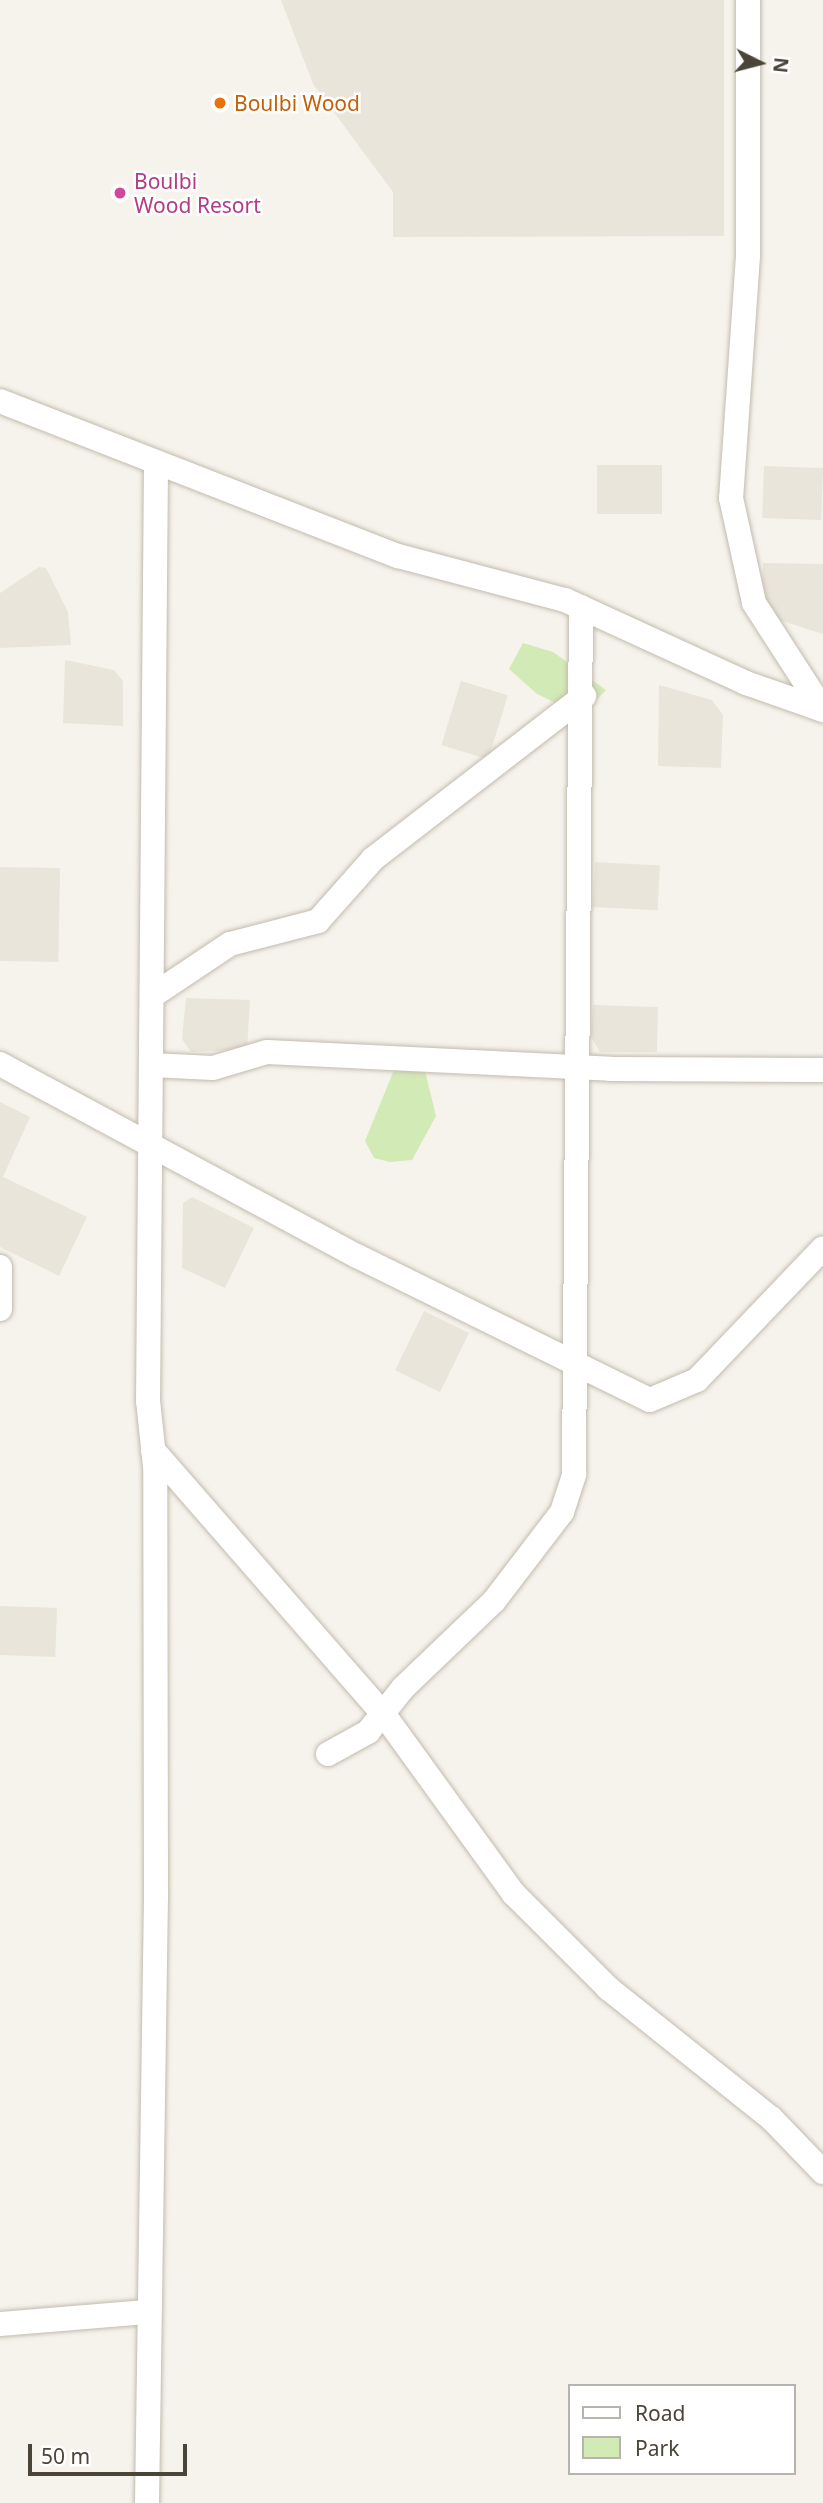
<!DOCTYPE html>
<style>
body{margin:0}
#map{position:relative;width:823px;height:2503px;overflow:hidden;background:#f6f3ec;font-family:"Noto Sans",sans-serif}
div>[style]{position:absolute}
.residential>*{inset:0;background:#eae5da;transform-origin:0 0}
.green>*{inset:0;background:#d2eab5}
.roads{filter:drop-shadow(0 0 2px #c2bbae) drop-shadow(0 0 2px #c2bbae)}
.minor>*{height:24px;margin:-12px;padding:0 12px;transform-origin:12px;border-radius:12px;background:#fff}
.dots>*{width:19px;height:19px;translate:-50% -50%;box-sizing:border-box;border:4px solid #fff;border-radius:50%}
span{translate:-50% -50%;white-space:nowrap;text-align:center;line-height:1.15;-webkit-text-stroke:5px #fff;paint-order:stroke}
.food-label{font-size:21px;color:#c56008}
.left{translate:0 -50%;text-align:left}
.hotel-label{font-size:21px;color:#b23c85}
.legend{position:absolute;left:568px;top:2384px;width:228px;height:91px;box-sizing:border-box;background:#fff;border:2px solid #b7b4b0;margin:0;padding:9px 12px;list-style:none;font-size:21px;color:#4b4439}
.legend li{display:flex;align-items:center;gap:14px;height:35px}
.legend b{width:35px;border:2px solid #b7b4b0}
.north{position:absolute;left:725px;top:28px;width:70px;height:70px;-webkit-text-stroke:5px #fff;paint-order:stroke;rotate:96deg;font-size:19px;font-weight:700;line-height:28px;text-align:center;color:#4b4439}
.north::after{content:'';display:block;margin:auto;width:24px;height:32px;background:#4b4439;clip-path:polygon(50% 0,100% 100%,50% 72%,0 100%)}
.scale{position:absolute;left:28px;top:2444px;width:159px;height:32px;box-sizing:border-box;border:4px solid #4b4439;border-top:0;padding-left:9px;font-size:21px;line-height:24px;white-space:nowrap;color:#4b4439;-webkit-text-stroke:5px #fff;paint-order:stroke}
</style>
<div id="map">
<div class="residential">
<i style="clip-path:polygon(281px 0,724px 0,724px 236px,393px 237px,393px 192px,313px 84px)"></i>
<i style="left:597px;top:465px;width:65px;height:49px"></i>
<i style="left:764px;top:466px;width:59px;height:52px;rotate:2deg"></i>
<i style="clip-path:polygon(763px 563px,823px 564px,823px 634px,770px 617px,762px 606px)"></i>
<i style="clip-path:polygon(39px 567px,46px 568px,68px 612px,71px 645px,0 648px,0 593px)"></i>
<i style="clip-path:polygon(65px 660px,114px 670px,123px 681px,123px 726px,63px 723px)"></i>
<i style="left:461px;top:681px;width:49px;height:67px;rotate:17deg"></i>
<i style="clip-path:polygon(659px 685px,712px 700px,723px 715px,721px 768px,658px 766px)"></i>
<i style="left:595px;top:862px;width:65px;height:45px;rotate:3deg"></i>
<i style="left:0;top:867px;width:60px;height:94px;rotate:1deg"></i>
<i style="clip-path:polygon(186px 998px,250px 1000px,247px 1049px,191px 1052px,182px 1039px)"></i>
<i style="clip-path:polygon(593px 1005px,658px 1007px,657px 1052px,600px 1052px,591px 1037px)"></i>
<i style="clip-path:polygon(0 1102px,30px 1117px,3px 1177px,87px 1217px,59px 1276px,0 1247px)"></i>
<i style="clip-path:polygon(192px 1197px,254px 1228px,225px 1288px,182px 1268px,183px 1203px)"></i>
<i style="left:424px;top:1311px;width:50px;height:66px;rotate:26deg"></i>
<i style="left:0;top:1606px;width:57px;height:49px;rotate:2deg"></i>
</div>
<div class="green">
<i style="clip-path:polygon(523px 643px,553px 652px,606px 690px,582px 715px,537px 694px,509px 669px)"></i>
<i style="clip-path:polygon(396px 1065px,425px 1071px,436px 1116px,412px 1160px,390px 1162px,374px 1158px,365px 1141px)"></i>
</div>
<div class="roads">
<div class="minor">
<i style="left:748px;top:0;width:256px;rotate:90deg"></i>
<i style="left:748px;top:256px;width:243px;rotate:94deg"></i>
<i style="left:731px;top:498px;width:107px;rotate:77.6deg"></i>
<i style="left:754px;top:603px;width:127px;rotate:57.2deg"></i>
<i style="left:0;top:401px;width:427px;rotate:21.3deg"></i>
<i style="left:398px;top:556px;width:173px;rotate:14.8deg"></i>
<i style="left:565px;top:600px;width:199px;rotate:24.6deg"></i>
<i style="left:746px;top:683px;width:82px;rotate:19.3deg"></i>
<i style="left:152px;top:996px;width:94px;rotate:-33.7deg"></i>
<i style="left:230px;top:944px;width:91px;rotate:-14.6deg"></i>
<i style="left:318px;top:921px;width:83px;rotate:-48.4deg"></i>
<i style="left:373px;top:859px;width:267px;rotate:-37.7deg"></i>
<i style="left:0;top:1064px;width:405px;rotate:28.3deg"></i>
<i style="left:357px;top:1256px;width:326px;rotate:26.2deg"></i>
<i style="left:650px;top:1400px;width:51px;rotate:-23.1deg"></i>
<i style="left:697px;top:1380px;width:182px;rotate:-46.3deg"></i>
<i style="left:151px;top:1065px;width:62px;rotate:2.8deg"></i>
<i style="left:213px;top:1068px;width:56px;rotate:-16.5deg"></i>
<i style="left:267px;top:1052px;width:344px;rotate:2.8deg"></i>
<i style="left:611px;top:1069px;width:212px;rotate:0.3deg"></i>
<i style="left:0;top:1267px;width:42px;rotate:90deg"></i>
<i style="left:153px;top:1450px;width:353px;rotate:48.9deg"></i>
<i style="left:385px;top:1716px;width:220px;rotate:54.1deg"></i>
<i style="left:514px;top:1894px;width:133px;rotate:45deg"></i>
<i style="left:608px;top:1988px;width:208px;rotate:38.6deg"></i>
<i style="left:771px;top:2118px;width:75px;rotate:46.1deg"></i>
<i style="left:328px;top:1754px;width:46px;rotate:-28.8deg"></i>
<i style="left:368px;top:1732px;width:56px;rotate:-51.5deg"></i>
<i style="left:403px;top:1688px;width:126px;rotate:-43.7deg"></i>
<i style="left:494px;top:1601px;width:112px;rotate:-52.6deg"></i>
<i style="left:562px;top:1512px;width:40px;rotate:-72deg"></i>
<i style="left:574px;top:1474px;width:867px;rotate:-89.54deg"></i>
<i style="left:0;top:2324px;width:147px;rotate:-4.7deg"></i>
<i style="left:147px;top:2503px;width:607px;rotate:-89.15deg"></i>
<i style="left:156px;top:1896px;width:430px;rotate:-90.1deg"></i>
<i style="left:155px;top:1466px;width:65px;rotate:-96.1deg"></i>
<i style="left:148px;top:1401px;width:937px;rotate:-89.51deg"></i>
</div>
</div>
<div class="dots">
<i style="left:220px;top:103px;background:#e8710a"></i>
<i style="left:120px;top:193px;background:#d1479c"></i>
</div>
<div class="food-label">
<span class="left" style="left:234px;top:103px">Boulbi Wood</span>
</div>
<div class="hotel-label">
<span class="left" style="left:134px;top:193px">Boulbi<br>Wood Resort</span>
</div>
<ul class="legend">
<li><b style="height:9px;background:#fff"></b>Road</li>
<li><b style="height:19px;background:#d2eab5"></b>Park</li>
</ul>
<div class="north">N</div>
<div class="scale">50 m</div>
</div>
